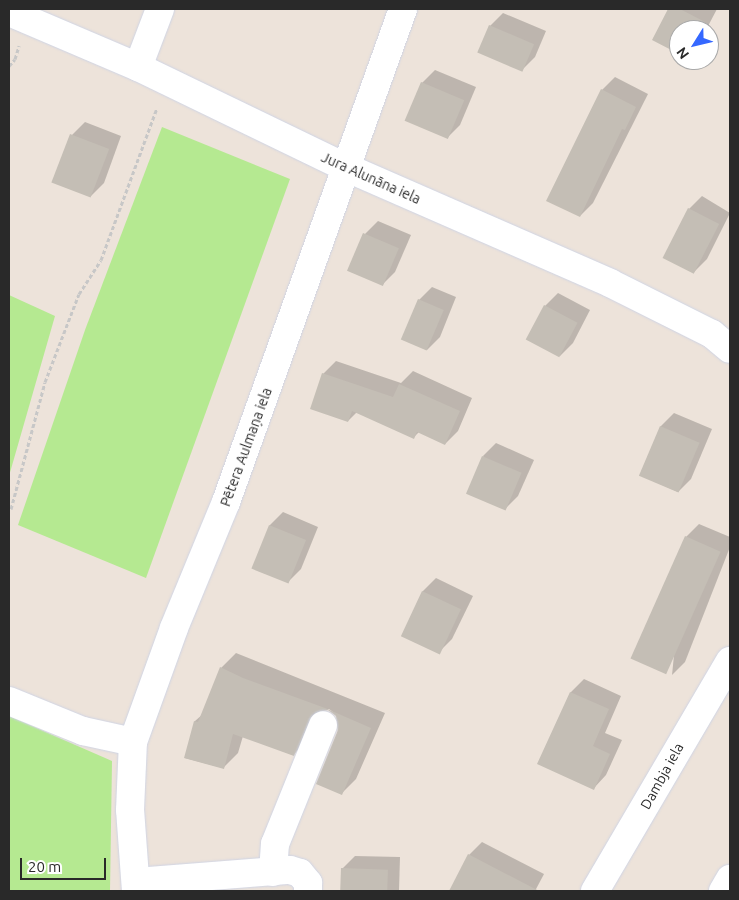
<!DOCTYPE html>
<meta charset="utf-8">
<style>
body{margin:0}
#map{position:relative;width:739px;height:900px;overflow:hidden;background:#ede3da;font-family:Ubuntu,sans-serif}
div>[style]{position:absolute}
.green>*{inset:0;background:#b5e991}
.shadow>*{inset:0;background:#0003}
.building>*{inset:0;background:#c4beb5;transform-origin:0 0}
.path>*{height:3px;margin-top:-1.5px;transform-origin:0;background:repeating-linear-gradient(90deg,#c7c7c7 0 4px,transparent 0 6.5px)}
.roads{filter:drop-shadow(0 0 1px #cfd4e4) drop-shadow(0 0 1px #cfd4e4)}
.minor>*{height:28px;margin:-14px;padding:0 14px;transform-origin:14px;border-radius:14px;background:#fff}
span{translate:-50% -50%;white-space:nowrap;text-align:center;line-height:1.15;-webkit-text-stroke:5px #fff;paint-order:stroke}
.street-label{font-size:14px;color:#292929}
.frame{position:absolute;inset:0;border:10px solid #292929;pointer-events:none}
.north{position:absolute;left:669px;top:20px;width:50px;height:50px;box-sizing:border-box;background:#fff;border:1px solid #a9a9a9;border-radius:50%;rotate:234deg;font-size:14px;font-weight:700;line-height:20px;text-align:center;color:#292929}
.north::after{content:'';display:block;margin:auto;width:18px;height:22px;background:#3568ff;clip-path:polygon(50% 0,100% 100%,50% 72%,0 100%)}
.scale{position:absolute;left:20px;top:858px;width:86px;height:22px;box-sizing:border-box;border:2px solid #292929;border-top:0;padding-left:6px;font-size:15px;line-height:18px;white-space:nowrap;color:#292929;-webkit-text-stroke:4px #fff;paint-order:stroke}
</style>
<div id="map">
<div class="green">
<i style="clip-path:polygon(162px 127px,290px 179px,146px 578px,18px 525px,85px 330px)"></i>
<i style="clip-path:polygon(9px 295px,55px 316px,9px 476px)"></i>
<i style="clip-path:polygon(9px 716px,112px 761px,110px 891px,9px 891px)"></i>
</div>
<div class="shadow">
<i style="clip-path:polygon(670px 9px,717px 9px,706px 30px,679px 30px,679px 53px,653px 39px)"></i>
<i style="clip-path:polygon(503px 13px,546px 31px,535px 57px,522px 70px,490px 26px)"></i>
<i style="clip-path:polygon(435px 70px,476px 87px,460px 125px,447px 138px,422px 83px)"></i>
<i style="clip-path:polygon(615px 77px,648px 94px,593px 203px,580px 216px,602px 90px)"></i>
<i style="clip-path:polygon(85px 122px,121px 136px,104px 183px,91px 196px,72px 135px)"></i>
<i style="clip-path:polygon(702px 196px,730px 213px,707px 259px,694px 272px,689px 209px)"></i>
<i style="clip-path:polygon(378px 221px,411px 235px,395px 272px,382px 285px,365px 234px)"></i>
<i style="clip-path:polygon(432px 287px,456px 297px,440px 337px,427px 350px,419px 300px)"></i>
<i style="clip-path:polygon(558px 293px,590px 310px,573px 343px,560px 356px,545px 306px)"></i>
<i style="clip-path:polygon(336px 361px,401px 383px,413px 371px,472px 398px,458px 431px,445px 444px,419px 432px,414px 437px,357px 412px,348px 421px,323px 374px)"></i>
<i style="clip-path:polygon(674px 413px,712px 429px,691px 479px,678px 492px,640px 475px,661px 426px)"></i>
<i style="clip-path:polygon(496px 443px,534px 460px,518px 496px,505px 509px,483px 456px)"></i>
<i style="clip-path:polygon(283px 512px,318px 527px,301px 569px,288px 582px,253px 568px,270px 525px)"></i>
<i style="clip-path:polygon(699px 524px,730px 537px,730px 547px,685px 662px,672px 675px,686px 537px)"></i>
<i style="clip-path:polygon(436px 578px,473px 596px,452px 639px,439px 652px,403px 635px,423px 591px)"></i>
<i style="clip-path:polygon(236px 653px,385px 713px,356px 779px,341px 794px,337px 715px,329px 709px,321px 710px,308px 740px,293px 755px,243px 736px,238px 753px,223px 768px,185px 758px,195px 721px,203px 714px,221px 668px)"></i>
<i style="clip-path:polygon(584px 679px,621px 696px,605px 733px,622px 740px,606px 775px,594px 788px,539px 764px,571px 692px)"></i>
<i style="clip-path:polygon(482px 842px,544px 874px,535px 891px,450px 891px,469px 855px)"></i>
<i style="clip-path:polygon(355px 856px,400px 857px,399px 891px,341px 891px,342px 869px)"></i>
</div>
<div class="building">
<i style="clip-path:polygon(668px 9px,680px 9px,705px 22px,701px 30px,679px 30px,679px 54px,652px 40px)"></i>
<i style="left:489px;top:25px;width:49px;height:30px;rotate:23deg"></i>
<i style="left:421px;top:82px;width:47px;height:42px;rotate:23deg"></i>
<i style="clip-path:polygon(601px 89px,636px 107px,625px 130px,622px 129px,580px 217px,546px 201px)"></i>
<i style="left:70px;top:134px;width:42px;height:52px;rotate:21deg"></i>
<i style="left:688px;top:208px;width:35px;height:56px;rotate:27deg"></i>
<i style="left:363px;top:233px;width:39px;height:41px;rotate:23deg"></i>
<i style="left:418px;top:299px;width:28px;height:44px;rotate:23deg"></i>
<i style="left:544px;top:305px;width:38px;height:39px;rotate:28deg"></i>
<i style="clip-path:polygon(322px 373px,393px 397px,399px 384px,460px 411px,445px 445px,417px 432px,414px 439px,352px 411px,348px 422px,310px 409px)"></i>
<i style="left:660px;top:426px;width:43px;height:54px;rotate:23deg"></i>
<i style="left:482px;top:456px;width:43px;height:41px;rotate:23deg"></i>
<i style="left:269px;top:525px;width:40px;height:47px;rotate:22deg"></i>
<i style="left:685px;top:536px;width:39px;height:134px;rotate:24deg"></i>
<i style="left:422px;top:591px;width:43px;height:50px;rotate:25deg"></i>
<i style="clip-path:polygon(220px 667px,243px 678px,325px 708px,371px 728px,342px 795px,316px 784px,338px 730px,336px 716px,328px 710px,313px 713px,294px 756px,233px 734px,224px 769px,184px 758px,194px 721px,198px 722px)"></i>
<i style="clip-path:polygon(570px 692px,609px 709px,593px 746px,610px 754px,594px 790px,537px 764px)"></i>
<i style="clip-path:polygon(468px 854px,539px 891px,449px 891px)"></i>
<i style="left:341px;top:868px;width:47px;height:23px;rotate:2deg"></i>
</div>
<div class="path">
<i style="left:9px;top:66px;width:9px;rotate:-49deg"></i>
<i style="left:15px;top:59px;width:14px;rotate:-73deg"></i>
<i style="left:11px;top:509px;width:131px;rotate:-75deg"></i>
<i style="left:45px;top:382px;width:94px;rotate:-68.9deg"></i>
<i style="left:79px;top:294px;width:40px;rotate:-57.1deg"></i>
<i style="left:101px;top:260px;width:162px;rotate:-69.8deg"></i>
</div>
<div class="roads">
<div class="minor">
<i style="left:9px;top:12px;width:140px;rotate:23.1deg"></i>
<i style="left:138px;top:67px;width:230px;rotate:25.8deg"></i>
<i style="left:345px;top:167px;width:289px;rotate:23.6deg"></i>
<i style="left:610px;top:283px;width:114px;rotate:26.6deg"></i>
<i style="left:712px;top:334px;width:23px;rotate:40deg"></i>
<i style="left:138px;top:67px;width:62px;rotate:-69.2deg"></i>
<i style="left:9px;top:701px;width:80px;rotate:22.1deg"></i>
<i style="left:83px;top:731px;width:51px;rotate:12.4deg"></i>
<i style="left:273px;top:872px;width:28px;rotate:-86deg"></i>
<i style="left:275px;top:844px;width:128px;rotate:-68deg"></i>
<i style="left:136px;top:882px;width:154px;rotate:-4.5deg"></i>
<i style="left:290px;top:870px;width:10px;rotate:17deg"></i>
<i style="left:300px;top:873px;width:13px;rotate:51deg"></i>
<i style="left:308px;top:883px;width:8px;rotate:90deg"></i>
<i style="left:136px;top:891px;width:81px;rotate:-94.2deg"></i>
<i style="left:130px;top:810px;width:68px;rotate:-87.5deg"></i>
<i style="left:133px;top:742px;width:121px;rotate:-70.2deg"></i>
<i style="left:174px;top:628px;width:136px;rotate:-67.6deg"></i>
<i style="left:226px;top:502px;width:524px;rotate:-70.25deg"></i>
<i style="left:595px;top:891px;width:267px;rotate:-59.6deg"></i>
<i style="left:723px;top:891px;width:14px;rotate:-60deg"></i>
</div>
</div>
<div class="street-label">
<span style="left:371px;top:178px;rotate:24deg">Jura Alunāna iela</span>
<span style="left:246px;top:447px;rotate:-70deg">Pētera Aulmaņa iela</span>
<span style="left:662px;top:776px;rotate:-61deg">Dambja iela</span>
</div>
<div class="frame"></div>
<div class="north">N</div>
<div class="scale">20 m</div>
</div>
